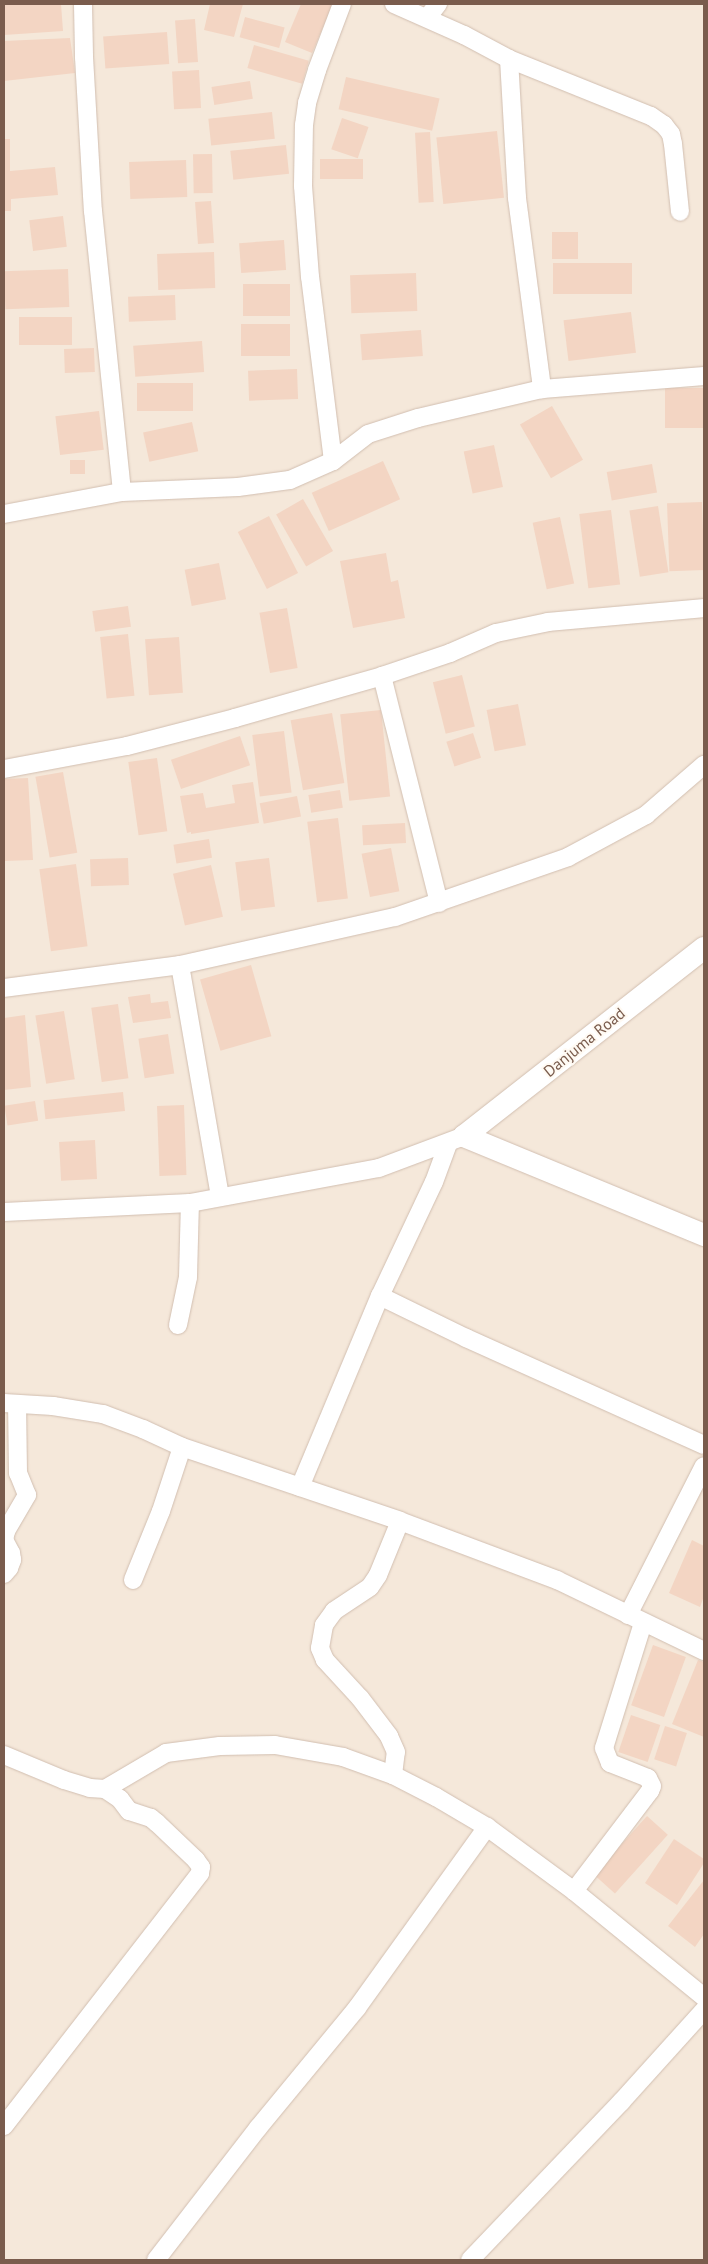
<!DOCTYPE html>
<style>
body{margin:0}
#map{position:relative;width:708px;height:2264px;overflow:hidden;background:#fdf6ec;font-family:"PT Sans",sans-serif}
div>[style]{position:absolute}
.residential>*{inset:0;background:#f5e8da;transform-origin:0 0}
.building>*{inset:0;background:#f3d5c3;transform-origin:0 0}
.roads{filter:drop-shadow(0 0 1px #d1beb0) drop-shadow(0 0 1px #d1beb0)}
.minor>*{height:18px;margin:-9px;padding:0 9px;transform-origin:9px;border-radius:9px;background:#fff}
.tertiary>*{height:22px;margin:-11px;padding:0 11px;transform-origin:11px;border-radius:11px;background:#fff}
span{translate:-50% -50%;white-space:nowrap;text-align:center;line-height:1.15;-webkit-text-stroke:4px #fffaf3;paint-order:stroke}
.street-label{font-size:16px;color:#7a5c4d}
.frame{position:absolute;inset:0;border:5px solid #7a5c4d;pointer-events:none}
</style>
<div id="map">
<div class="residential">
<i style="left:4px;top:4px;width:700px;height:2256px"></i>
</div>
<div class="building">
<i style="clip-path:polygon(4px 4px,61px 4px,63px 31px,4px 35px)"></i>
<i style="clip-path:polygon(210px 4px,243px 4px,234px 37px,204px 30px)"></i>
<i style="clip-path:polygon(301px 4px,333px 4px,312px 53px,285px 42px)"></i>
<i style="left:245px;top:17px;width:41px;height:21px;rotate:15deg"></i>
<i style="left:195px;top:19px;width:43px;height:20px;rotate:86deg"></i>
<i style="left:167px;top:32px;width:32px;height:64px;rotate:86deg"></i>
<i style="clip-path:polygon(70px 38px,75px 73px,4px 81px,4px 41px)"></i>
<i style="left:254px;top:45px;width:57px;height:24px;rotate:16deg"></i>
<i style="left:199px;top:70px;width:38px;height:27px;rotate:87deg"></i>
<i style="left:346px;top:77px;width:96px;height:33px;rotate:13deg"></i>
<i style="left:250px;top:81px;width:18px;height:39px;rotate:81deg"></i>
<i style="left:272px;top:112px;width:27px;height:64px;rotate:84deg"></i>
<i style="left:342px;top:118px;width:28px;height:33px;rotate:19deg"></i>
<i style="left:497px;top:131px;width:67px;height:61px;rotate:84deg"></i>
<i style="left:430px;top:132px;width:70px;height:15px;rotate:87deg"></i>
<i style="clip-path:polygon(4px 139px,10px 139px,10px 171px,55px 167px,58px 195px,11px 199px,11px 211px,4px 211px)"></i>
<i style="left:286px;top:145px;width:29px;height:56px;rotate:84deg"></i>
<i style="left:212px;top:154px;width:39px;height:19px;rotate:89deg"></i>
<i style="left:363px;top:159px;width:20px;height:43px;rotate:90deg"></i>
<i style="left:186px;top:160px;width:37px;height:57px;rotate:88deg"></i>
<i style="left:211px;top:201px;width:42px;height:16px;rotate:86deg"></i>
<i style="left:63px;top:216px;width:31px;height:34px;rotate:83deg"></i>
<i style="left:552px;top:232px;width:26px;height:27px"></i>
<i style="left:284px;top:240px;width:30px;height:45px;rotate:86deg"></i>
<i style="left:214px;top:252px;width:36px;height:57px;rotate:88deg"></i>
<i style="left:553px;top:263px;width:79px;height:31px"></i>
<i style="left:68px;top:269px;width:38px;height:64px;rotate:88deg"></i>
<i style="left:416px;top:273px;width:38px;height:66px;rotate:88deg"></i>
<i style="left:243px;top:284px;width:47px;height:32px"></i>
<i style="left:175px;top:295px;width:25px;height:47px;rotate:88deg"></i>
<i style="left:631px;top:312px;width:41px;height:68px;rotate:83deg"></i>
<i style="left:19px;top:317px;width:53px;height:28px"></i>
<i style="left:241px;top:324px;width:49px;height:32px"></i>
<i style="left:421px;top:330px;width:26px;height:61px;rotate:86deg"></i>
<i style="left:202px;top:341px;width:31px;height:69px;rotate:86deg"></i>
<i style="left:94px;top:348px;width:24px;height:30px;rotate:88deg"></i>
<i style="left:297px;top:369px;width:30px;height:49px;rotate:88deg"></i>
<i style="left:193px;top:383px;width:28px;height:56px;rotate:90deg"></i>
<i style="left:704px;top:388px;width:40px;height:39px;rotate:90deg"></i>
<i style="left:552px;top:406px;width:62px;height:37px;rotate:60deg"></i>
<i style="left:99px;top:411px;width:39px;height:44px;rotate:83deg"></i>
<i style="left:192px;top:422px;width:30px;height:50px;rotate:78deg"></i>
<i style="left:494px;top:445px;width:43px;height:31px;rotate:78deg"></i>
<i style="left:85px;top:460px;width:14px;height:15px;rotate:90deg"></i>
<i style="left:383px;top:461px;width:42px;height:78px;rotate:66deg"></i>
<i style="left:652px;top:464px;width:29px;height:46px;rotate:80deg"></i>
<i style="left:303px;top:499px;width:60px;height:31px;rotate:60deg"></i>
<i style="left:702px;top:502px;width:68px;height:35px;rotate:88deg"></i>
<i style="left:658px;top:506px;width:67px;height:29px;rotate:81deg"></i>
<i style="left:611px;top:510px;width:75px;height:32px;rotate:83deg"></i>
<i style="left:269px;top:516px;width:64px;height:35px;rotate:63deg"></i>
<i style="left:560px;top:517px;width:68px;height:28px;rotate:78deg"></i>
<i style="clip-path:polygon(386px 553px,391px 582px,398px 580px,405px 618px,353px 628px,340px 561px)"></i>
<i style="left:219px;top:563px;width:37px;height:35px;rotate:79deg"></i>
<i style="left:128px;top:606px;width:21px;height:36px;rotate:82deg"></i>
<i style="left:287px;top:608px;width:61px;height:28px;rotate:80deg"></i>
<i style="left:128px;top:634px;width:62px;height:28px;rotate:84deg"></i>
<i style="left:179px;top:637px;width:56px;height:34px;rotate:86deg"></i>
<i style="left:462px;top:675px;width:53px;height:30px;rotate:76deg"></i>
<i style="left:518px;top:704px;width:42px;height:32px;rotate:79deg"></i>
<i style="left:381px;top:710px;width:87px;height:41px;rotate:84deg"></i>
<i style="left:332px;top:713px;width:71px;height:42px;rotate:80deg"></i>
<i style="left:284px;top:731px;width:62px;height:32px;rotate:83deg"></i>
<i style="left:473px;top:733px;width:26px;height:28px;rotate:72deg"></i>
<i style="left:240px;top:736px;width:31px;height:73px;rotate:71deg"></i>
<i style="left:157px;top:758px;width:74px;height:29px;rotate:82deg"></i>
<i style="left:63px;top:772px;width:82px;height:28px;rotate:80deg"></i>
<i style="clip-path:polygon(28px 778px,33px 860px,4px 861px,4px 779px)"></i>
<i style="clip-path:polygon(253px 782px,259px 823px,191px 834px,191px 832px,187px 833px,180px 796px,203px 793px,206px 808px,235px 803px,232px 785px)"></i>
<i style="left:340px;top:790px;width:18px;height:32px;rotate:81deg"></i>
<i style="left:297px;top:796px;width:21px;height:38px;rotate:79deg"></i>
<i style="left:338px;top:818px;width:81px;height:31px;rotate:83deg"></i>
<i style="left:405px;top:823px;width:20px;height:43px;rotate:87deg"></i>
<i style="left:209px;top:839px;width:19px;height:36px;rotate:81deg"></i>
<i style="left:391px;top:848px;width:44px;height:30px;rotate:79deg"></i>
<i style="left:128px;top:858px;width:27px;height:38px;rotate:88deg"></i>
<i style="left:269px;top:858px;width:49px;height:34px;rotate:83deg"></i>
<i style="left:76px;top:864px;width:83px;height:37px;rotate:82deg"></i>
<i style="left:211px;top:865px;width:53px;height:39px;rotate:77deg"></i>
<i style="left:251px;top:965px;width:74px;height:53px;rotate:74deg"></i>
<i style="clip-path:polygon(150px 994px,151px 1003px,168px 1001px,171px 1018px,133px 1023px,128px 997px)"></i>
<i style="left:118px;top:1004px;width:75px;height:27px;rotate:82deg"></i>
<i style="left:64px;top:1011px;width:69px;height:29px;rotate:81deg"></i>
<i style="clip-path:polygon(25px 1015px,31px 1087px,4px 1090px,4px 1018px)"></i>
<i style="left:168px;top:1034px;width:40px;height:30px;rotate:81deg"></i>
<i style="left:123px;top:1092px;width:19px;height:80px;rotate:84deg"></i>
<i style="left:35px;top:1101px;width:20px;height:31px;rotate:81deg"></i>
<i style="left:184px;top:1105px;width:70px;height:27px;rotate:88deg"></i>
<i style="left:95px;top:1140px;width:39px;height:36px;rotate:87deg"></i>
<i style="clip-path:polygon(692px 1540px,704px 1546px,704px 1596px,700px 1607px,669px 1593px)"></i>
<i style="left:653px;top:1645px;width:35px;height:64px;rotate:20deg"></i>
<i style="clip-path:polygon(698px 1660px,704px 1662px,704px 1737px,672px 1724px)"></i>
<i style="left:631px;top:1715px;width:31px;height:39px;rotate:19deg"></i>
<i style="left:665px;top:1726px;width:23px;height:35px;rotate:18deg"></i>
<i style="left:647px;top:1816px;width:28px;height:79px;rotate:42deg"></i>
<i style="clip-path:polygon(674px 1839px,704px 1859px,704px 1863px,677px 1905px,645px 1883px)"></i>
<i style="clip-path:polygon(704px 1880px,704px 1934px,695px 1947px,668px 1926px)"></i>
</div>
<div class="roads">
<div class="minor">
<i style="left:83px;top:4px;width:53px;rotate:88.9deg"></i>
<i style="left:84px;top:57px;width:154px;rotate:86.7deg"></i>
<i style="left:93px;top:211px;width:282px;rotate:84.1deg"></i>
<i style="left:394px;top:4px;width:77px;rotate:23.9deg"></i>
<i style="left:464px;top:35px;width:51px;rotate:28.1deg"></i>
<i style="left:509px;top:59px;width:153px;rotate:21.9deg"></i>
<i style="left:651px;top:116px;width:16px;rotate:35deg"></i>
<i style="left:664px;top:125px;width:11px;rotate:52deg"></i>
<i style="left:671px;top:134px;width:10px;rotate:79deg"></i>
<i style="left:673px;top:144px;width:68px;rotate:84.1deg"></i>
<i style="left:427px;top:18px;width:18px;rotate:-52deg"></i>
<i style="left:509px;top:59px;width:139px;rotate:86.7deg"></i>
<i style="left:517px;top:198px;width:193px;rotate:82.5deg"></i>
<i style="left:333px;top:461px;width:185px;rotate:-97.1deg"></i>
<i style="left:310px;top:277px;width:91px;rotate:-94.4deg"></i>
<i style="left:303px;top:186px;width:61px;rotate:-89.1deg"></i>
<i style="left:304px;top:125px;width:22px;rotate:-82deg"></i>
<i style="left:307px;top:103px;width:34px;rotate:-73deg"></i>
<i style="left:317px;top:70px;width:71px;rotate:-69.3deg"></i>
<i style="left:4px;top:514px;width:120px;rotate:-10.6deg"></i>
<i style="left:122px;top:492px;width:116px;rotate:-2.5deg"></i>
<i style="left:238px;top:487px;width:52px;rotate:-7.7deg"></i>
<i style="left:290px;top:480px;width:47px;rotate:-23.8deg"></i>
<i style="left:333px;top:461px;width:44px;rotate:-37.6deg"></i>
<i style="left:368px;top:434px;width:52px;rotate:-17.7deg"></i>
<i style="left:418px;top:418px;width:127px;rotate:-13.2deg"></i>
<i style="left:542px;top:389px;width:163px;rotate:-4.6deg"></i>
<i style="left:382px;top:676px;width:234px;rotate:75.9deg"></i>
<i style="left:4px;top:769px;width:125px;rotate:-10.6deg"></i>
<i style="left:127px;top:746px;width:112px;rotate:-14.5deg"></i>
<i style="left:235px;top:718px;width:153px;rotate:-15.9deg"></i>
<i style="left:382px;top:676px;width:72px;rotate:-18.7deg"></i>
<i style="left:450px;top:653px;width:50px;rotate:-23.5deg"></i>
<i style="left:496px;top:633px;width:53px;rotate:-11.9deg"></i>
<i style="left:548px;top:622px;width:157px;rotate:-5.1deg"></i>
<i style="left:180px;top:965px;width:235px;rotate:80.2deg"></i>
<i style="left:4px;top:988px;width:177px;rotate:-7.4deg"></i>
<i style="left:180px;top:965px;width:220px;rotate:-12.6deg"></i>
<i style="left:395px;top:917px;width:183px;rotate:-19.1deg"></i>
<i style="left:568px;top:857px;width:89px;rotate:-28.3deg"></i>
<i style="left:646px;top:815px;width:77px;rotate:-40.8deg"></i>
<i style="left:4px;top:1212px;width:186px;rotate:-2.8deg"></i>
<i style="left:190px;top:1203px;width:192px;rotate:-10.5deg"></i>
<i style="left:379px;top:1168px;width:91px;rotate:-20.6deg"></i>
<i style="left:380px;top:1296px;width:96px;rotate:26deg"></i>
<i style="left:466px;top:1338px;width:261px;rotate:24.2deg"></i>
<i style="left:178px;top:1325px;width:49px;rotate:-78.2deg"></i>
<i style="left:188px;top:1277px;width:74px;rotate:-88.5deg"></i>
<i style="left:4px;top:1403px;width:49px;rotate:3.5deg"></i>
<i style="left:53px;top:1406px;width:51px;rotate:9.1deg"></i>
<i style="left:103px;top:1414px;width:43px;rotate:20.6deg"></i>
<i style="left:143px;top:1429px;width:43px;rotate:24.8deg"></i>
<i style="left:182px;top:1447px;width:230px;rotate:18.7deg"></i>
<i style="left:400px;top:1521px;width:168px;rotate:20.6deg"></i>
<i style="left:557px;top:1580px;width:163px;rotate:25.8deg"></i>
<i style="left:300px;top:1487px;width:207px;rotate:-67.3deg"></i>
<i style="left:380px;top:1296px;width:126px;rotate:-64.7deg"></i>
<i style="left:434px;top:1182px;width:40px;rotate:-69.8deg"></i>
<i style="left:4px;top:1574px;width:8px;rotate:-50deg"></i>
<i style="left:9px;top:1568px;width:9px;rotate:-69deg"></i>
<i style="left:12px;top:1560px;width:7px;rotate:-98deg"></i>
<i style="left:11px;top:1553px;width:15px;rotate:-118deg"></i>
<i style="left:4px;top:1540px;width:9px;rotate:-77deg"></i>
<i style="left:6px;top:1531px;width:42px;rotate:-59.7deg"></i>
<i style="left:27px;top:1495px;width:24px;rotate:-112deg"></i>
<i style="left:18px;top:1473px;width:69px;rotate:-90.8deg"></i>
<i style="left:133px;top:1580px;width:74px;rotate:-67.9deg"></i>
<i style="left:161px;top:1511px;width:67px;rotate:-71.8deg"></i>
<i style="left:628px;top:1615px;width:167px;rotate:-63deg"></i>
<i style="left:4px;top:1755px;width:65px;rotate:22.6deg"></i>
<i style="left:64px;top:1780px;width:27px;rotate:17deg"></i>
<i style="left:90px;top:1788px;width:15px;rotate:4deg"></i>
<i style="left:105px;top:1789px;width:71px;rotate:-30.5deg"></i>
<i style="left:166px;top:1753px;width:54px;rotate:-7.4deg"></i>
<i style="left:220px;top:1746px;width:55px;rotate:-1deg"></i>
<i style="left:275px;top:1745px;width:69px;rotate:10deg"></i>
<i style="left:343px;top:1757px;width:53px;rotate:19.8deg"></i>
<i style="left:393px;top:1775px;width:48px;rotate:27.1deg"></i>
<i style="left:436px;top:1797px;width:59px;rotate:30.5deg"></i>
<i style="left:487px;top:1827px;width:108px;rotate:36.3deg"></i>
<i style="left:574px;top:1891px;width:168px;rotate:39.2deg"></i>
<i style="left:393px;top:1775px;width:23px;rotate:-83deg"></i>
<i style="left:396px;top:1752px;width:17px;rotate:-114deg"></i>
<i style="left:389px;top:1736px;width:48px;rotate:-127.3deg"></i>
<i style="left:360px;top:1698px;width:52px;rotate:-132.6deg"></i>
<i style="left:325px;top:1660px;width:13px;rotate:-113deg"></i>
<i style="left:320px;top:1648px;width:23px;rotate:-80deg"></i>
<i style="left:324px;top:1625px;width:17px;rotate:-54deg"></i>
<i style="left:334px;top:1611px;width:43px;rotate:-33.7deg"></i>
<i style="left:370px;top:1587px;width:14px;rotate:-56deg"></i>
<i style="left:378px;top:1575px;width:58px;rotate:-67.8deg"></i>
<i style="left:574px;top:1891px;width:126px;rotate:-52.8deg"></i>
<i style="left:650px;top:1791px;width:5px;rotate:-68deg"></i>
<i style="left:652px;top:1786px;width:9px;rotate:-117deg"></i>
<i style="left:648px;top:1778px;width:41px;rotate:-158.5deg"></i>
<i style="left:610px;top:1763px;width:16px;rotate:-112deg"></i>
<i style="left:604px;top:1748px;width:131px;rotate:-72.7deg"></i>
<i style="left:4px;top:2126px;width:320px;rotate:-52.2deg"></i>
<i style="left:200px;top:1873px;width:6px;rotate:-81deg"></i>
<i style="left:201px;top:1867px;width:9px;rotate:-126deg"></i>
<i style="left:196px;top:1860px;width:54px;rotate:-136.5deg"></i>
<i style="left:157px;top:1823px;width:8px;rotate:-140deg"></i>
<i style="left:151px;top:1818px;width:23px;rotate:-162deg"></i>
<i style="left:129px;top:1811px;width:15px;rotate:-127deg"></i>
<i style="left:120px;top:1799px;width:18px;rotate:-146deg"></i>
<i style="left:156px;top:2260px;width:167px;rotate:-52.3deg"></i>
<i style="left:258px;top:2128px;width:156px;rotate:-50.5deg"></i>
<i style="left:357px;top:2008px;width:223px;rotate:-54.3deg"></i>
<i style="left:470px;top:2260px;width:219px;rotate:-46.3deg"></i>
<i style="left:621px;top:2102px;width:124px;rotate:-47.9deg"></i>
</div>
<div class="tertiary">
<i style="left:704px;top:948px;width:305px;rotate:141.9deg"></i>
<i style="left:464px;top:1136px;width:260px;rotate:22.4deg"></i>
</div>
</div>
<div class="street-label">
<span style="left:584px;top:1042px;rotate:-39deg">Danjuma Road</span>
</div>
<div class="frame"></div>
</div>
